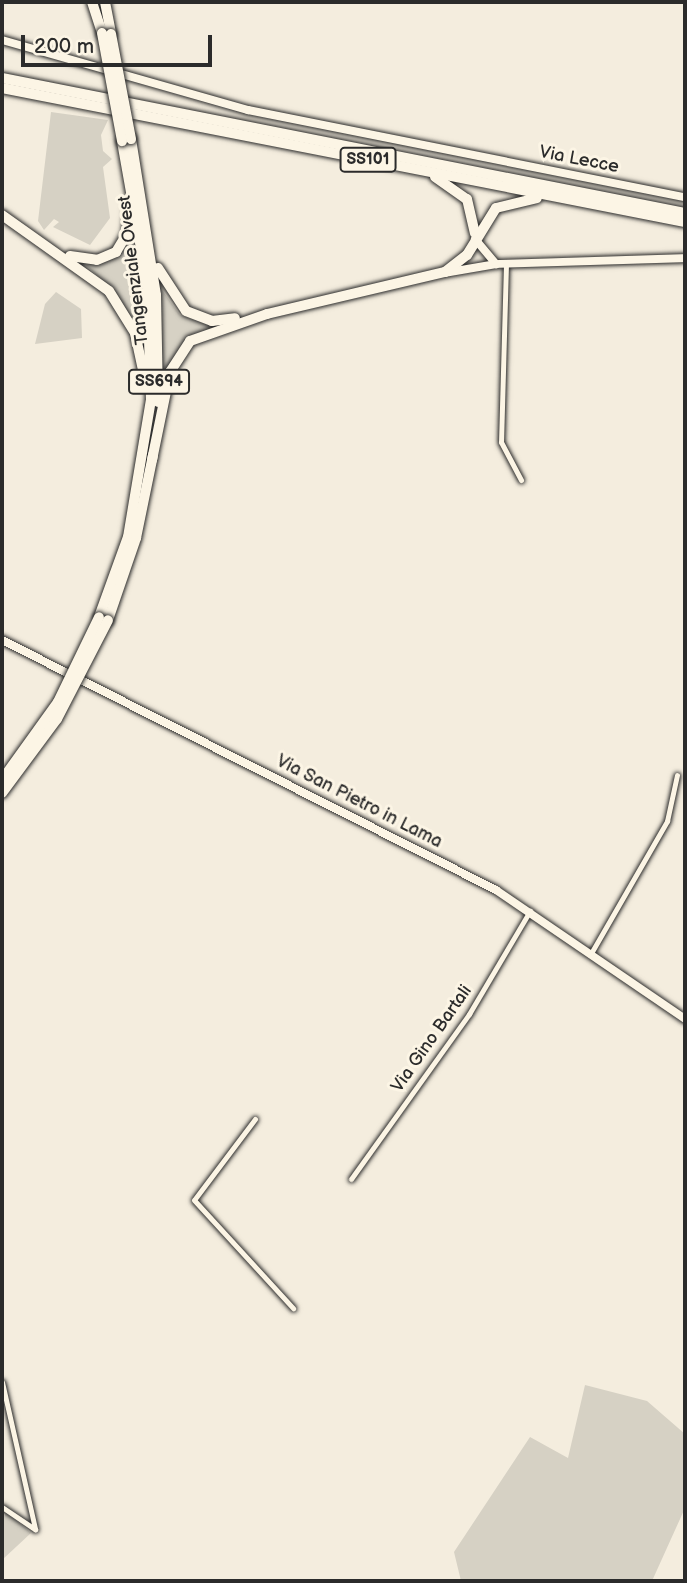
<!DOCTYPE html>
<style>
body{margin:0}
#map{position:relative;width:687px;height:1583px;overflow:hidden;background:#f4edde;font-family:"Balsamiq Sans",sans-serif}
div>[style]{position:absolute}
.green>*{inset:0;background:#d6d1c4}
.roads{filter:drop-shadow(0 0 2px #2b2b2b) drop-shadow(0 0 2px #2b2b2b)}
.street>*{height:5px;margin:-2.5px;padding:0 2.5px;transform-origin:2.5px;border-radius:2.5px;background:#fcf5e5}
.secondary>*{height:8px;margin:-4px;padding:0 4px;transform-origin:4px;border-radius:4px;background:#fcf5e5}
.highway>*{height:10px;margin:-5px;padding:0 5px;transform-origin:5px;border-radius:5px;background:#fcf5e5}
.bridges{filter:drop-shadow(0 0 2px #2b2b2b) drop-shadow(0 0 2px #2b2b2b)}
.highway-bridge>*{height:10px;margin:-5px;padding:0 5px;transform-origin:5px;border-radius:5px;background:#fcf5e5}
span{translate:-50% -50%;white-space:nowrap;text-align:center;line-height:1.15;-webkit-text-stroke:6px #fcf5e5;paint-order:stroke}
.shield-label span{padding:2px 5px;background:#fcf5e5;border:2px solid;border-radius:5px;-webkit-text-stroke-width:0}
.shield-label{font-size:16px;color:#2b2b2b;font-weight:700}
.street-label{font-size:18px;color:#2b2b2b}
.frame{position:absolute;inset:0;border:4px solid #2b2b2b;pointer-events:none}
.scale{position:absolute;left:21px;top:35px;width:191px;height:32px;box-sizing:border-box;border:4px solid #2b2b2b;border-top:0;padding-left:9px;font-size:21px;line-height:24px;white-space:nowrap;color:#2b2b2b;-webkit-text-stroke:5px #fcf5e5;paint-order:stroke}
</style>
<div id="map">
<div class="green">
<i style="clip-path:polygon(51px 112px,108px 120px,101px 135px,103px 151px,112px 159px,103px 167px,110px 218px,90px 245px,53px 227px,59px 222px,54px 219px,44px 230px,38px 221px)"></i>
<i style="clip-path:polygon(131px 232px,139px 276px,142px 345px,118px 295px,86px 265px,117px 255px)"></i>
<i style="clip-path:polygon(159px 286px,180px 315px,213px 327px,185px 341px,163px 377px)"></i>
<i style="clip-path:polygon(56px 292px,81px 309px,82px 338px,35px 344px,45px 304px)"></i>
<i style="clip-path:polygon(585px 1385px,647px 1401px,685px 1434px,685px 1508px,652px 1581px,461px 1581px,454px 1552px,530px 1437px,568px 1458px)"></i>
<i style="clip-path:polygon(6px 1512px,31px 1533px,2px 1560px,2px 1522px)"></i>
</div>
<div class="roads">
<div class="street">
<i style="left:506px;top:264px;width:178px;rotate:91.6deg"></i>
<i style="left:501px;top:442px;width:43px;rotate:62.2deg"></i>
<i style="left:590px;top:955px;width:155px;rotate:-60.1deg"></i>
<i style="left:667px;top:821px;width:47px;rotate:-77.7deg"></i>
<i style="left:255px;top:1119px;width:101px;rotate:127deg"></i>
<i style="left:194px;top:1200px;width:147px;rotate:47.5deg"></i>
<i style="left:351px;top:1179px;width:203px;rotate:-54.4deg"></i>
<i style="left:469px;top:1014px;width:120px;rotate:-59.4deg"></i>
<i style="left:2px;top:1382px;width:151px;rotate:77.3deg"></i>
<i style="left:2px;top:1507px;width:40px;rotate:34deg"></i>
</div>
<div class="secondary">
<i style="left:2px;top:40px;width:256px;rotate:15.9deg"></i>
<i style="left:248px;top:110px;width:446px;rotate:11.3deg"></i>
<i style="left:475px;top:239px;width:33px;rotate:50deg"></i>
<i style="left:444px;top:273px;width:53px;rotate:-9.8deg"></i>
<i style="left:496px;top:264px;width:189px;rotate:-1.8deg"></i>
<i style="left:2px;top:640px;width:554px;rotate:26.84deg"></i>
<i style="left:496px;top:890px;width:229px;rotate:34.3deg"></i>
</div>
<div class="highway">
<i style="left:92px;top:2px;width:33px;rotate:72deg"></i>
<i style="left:105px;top:2px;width:33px;rotate:79deg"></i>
<i style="left:2px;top:78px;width:696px;rotate:11.18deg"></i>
<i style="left:2px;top:88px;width:696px;rotate:11.1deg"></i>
<i style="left:131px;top:139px;width:158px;rotate:80.9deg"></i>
<i style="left:156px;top:295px;width:107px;rotate:88.9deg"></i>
<i style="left:435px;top:177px;width:39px;rotate:35deg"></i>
<i style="left:467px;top:199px;width:35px;rotate:77deg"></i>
<i style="left:2px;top:215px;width:131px;rotate:35.4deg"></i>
<i style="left:109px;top:291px;width:49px;rotate:58.2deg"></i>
<i style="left:135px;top:333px;width:52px;rotate:77.8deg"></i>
<i style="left:70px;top:256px;width:27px;rotate:8deg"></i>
<i style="left:97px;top:260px;width:21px;rotate:-23deg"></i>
<i style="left:116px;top:252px;width:21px;rotate:-59deg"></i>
<i style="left:127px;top:234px;width:27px;rotate:-84deg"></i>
<i style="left:158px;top:268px;width:51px;rotate:56.9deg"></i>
<i style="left:186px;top:311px;width:28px;rotate:21deg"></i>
<i style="left:212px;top:321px;width:23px;rotate:-7deg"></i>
<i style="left:152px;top:460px;width:90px;rotate:-78.4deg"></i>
<i style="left:170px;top:372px;width:37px;rotate:-57deg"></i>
<i style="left:190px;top:341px;width:82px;rotate:-19.3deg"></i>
<i style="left:267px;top:314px;width:183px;rotate:-13.3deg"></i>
<i style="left:445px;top:272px;width:28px;rotate:-38deg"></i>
<i style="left:467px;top:255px;width:55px;rotate:-58.3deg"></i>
<i style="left:496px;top:208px;width:42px;rotate:-13.7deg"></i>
<i style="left:99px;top:617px;width:85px;rotate:-70.1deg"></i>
<i style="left:128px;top:537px;width:139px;rotate:-80.5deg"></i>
<i style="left:151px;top:400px;width:118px;rotate:-91.9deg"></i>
<i style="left:147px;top:282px;width:143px;rotate:-100.1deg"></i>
<i style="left:108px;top:620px;width:87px;rotate:-71.1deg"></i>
<i style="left:136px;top:538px;width:85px;rotate:-78.4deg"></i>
</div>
</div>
<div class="bridges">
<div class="highway-bridge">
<i style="left:102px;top:33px;width:110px;rotate:79.5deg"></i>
<i style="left:111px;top:34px;width:107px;rotate:79.2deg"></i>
<i style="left:2px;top:780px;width:96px;rotate:-54.3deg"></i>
<i style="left:58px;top:702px;width:94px;rotate:-64.2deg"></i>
<i style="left:2px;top:793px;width:92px;rotate:-53.4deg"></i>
<i style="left:57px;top:719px;width:111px;rotate:-62.7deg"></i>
</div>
</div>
<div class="shield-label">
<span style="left:368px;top:160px">SS101</span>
<span style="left:159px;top:382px">SS694</span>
</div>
<div class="street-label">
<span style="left:579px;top:160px;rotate:11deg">Via Lecce</span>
<span style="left:134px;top:270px;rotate:-97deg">Tangenziale Ovest</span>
<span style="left:359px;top:802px;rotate:27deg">Via San Pietro in Lama</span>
<span style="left:432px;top:1039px;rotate:-55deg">Via Gino Bartali</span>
</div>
<div class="frame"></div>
<div class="scale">200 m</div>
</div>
